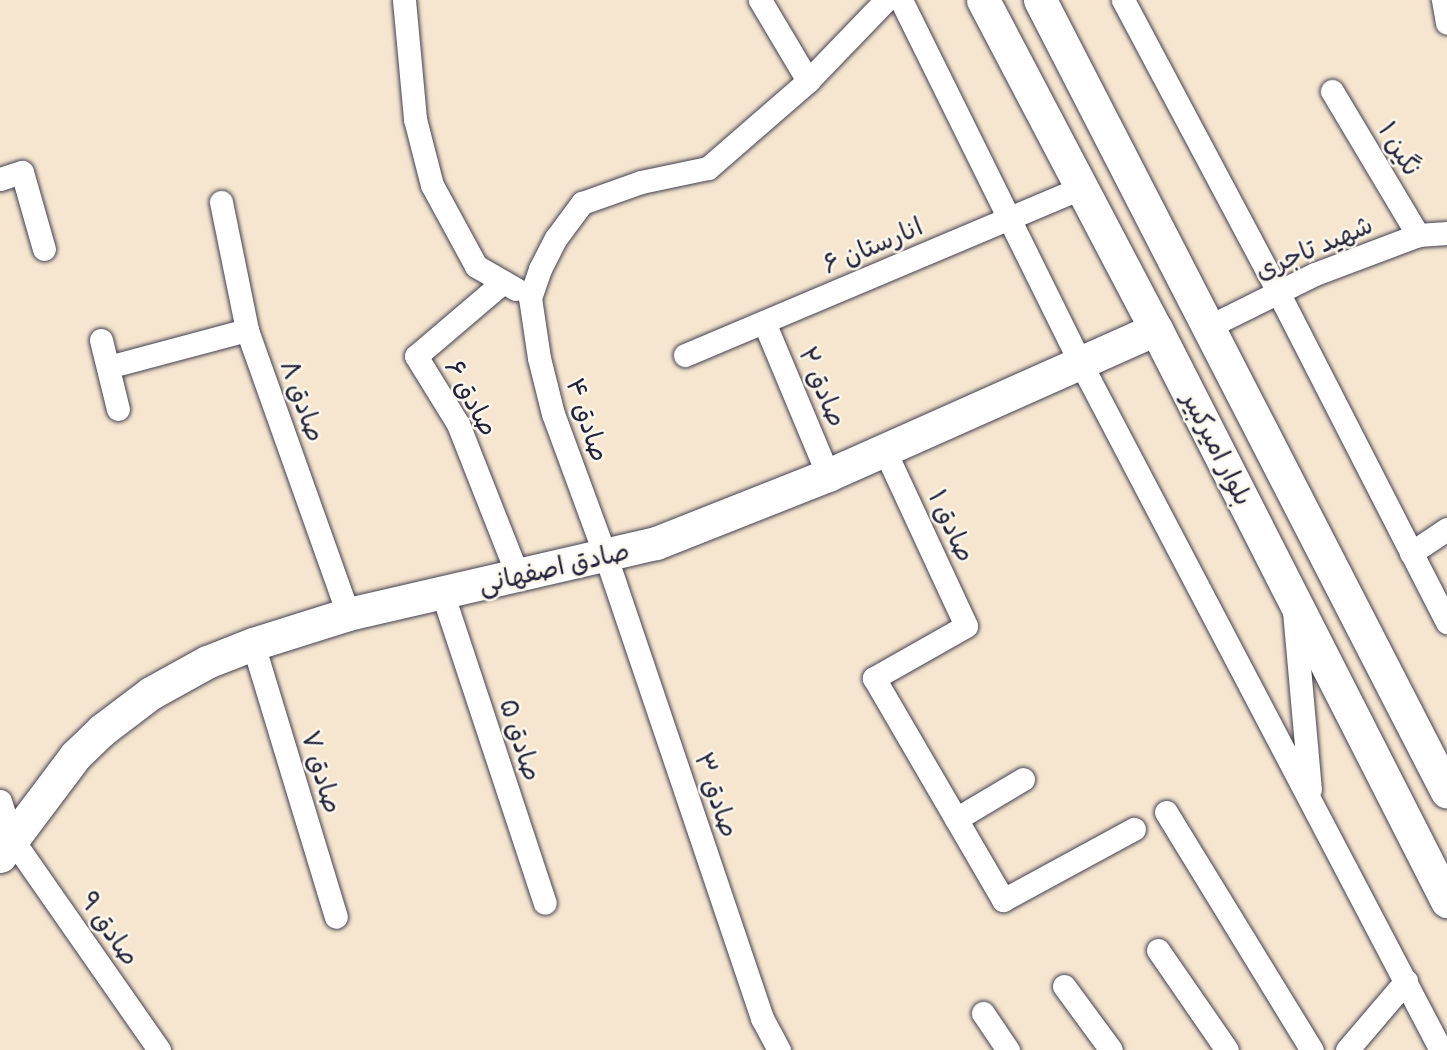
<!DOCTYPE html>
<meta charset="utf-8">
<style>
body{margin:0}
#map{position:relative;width:1447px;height:1050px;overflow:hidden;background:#f6e6cf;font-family:Itim,"Playpen Sans Arabic",sans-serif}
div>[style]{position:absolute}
.roads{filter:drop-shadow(0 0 2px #423f51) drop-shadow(0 0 2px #423f51)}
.street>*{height:23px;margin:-11.5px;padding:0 11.5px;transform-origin:11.5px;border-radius:11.5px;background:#fff}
.secondary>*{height:33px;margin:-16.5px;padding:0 16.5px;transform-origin:16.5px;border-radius:16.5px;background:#fff}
span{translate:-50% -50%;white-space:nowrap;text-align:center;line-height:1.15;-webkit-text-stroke:5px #fbf7ec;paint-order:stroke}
.street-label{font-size:26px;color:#22223b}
</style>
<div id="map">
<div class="roads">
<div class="street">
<i style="left:404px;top:0;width:120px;rotate:84.7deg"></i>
<i style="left:415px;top:119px;width:68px;rotate:75.6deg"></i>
<i style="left:432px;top:185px;width:92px;rotate:61.5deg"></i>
<i style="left:476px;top:266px;width:46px;rotate:29.9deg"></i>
<i style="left:760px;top:0;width:94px;rotate:59.3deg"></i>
<i style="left:901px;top:0;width:402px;rotate:63.7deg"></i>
<i style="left:1079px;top:360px;width:779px;rotate:62.32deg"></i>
<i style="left:1123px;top:0;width:331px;rotate:62deg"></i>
<i style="left:1278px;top:292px;width:371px;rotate:62.9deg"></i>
<i style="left:1443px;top:0;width:23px;rotate:80deg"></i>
<i style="left:1332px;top:91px;width:168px;rotate:59.2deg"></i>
<i style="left:0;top:179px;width:23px;rotate:-18deg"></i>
<i style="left:22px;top:172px;width:80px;rotate:74.1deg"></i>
<i style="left:221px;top:202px;width:131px;rotate:78.5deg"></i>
<i style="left:247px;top:330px;width:301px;rotate:70.4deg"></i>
<i style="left:503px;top:282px;width:114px;rotate:139.6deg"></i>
<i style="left:416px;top:356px;width:80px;rotate:58.3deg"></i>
<i style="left:458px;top:424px;width:161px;rotate:68.5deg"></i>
<i style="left:764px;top:322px;width:166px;rotate:67.3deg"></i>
<i style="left:1208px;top:327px;width:119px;rotate:-26.4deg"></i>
<i style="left:1315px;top:274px;width:110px;rotate:-20.7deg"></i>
<i style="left:1418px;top:235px;width:29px;rotate:-4deg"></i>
<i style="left:101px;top:340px;width:71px;rotate:76.2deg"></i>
<i style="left:685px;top:355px;width:431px;rotate:-22.9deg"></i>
<i style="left:108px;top:367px;width:144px;rotate:-14.9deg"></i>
<i style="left:884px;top:449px;width:195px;rotate:65.1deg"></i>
<i style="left:966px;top:626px;width:106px;rotate:150.5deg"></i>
<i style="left:874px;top:678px;width:257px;rotate:59.8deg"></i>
<i style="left:1003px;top:900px;width:149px;rotate:-28.5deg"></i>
<i style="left:1411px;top:553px;width:43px;rotate:-33.7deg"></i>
<i style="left:443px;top:595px;width:324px;rotate:71.7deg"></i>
<i style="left:1294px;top:611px;width:179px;rotate:84.9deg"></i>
<i style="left:253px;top:644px;width:285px;rotate:73.1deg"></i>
<i style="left:0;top:801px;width:40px;rotate:72deg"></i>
<i style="left:12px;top:839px;width:257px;rotate:55.1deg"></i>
<i style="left:1166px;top:812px;width:279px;rotate:58.5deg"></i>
<i style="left:956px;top:819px;width:78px;rotate:-30.8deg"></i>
<i style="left:1158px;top:950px;width:121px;rotate:55.4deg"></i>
<i style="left:1064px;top:986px;width:79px;rotate:53.7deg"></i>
<i style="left:983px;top:1013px;width:45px;rotate:56deg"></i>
<i style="left:779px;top:1050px;width:36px;rotate:-118deg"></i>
<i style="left:762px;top:1018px;width:489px;rotate:-108.7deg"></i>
<i style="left:605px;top:555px;width:150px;rotate:-110.2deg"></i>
<i style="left:553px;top:414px;width:58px;rotate:-104deg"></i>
<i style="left:539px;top:358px;width:61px;rotate:-98.5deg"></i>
<i style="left:530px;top:298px;width:31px;rotate:-71deg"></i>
<i style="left:540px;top:269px;width:35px;rotate:-63deg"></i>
<i style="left:556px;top:238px;width:44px;rotate:-53.4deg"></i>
<i style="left:582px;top:203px;width:63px;rotate:-19.6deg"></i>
<i style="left:641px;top:182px;width:68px;rotate:-11.8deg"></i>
<i style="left:708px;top:168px;width:133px;rotate:-41deg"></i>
<i style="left:808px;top:81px;width:112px;rotate:-46.1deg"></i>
<i style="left:1347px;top:1050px;width:91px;rotate:-49.5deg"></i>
</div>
<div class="secondary">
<i style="left:983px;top:0;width:372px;rotate:62.3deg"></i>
<i style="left:1156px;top:329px;width:642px;rotate:63.04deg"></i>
<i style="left:1040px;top:0;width:890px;rotate:62.8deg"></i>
<i style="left:0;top:856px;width:125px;rotate:-53.1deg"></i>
<i style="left:75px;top:756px;width:37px;rotate:-44deg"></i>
<i style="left:102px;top:730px;width:61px;rotate:-37.1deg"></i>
<i style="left:151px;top:693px;width:64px;rotate:-29deg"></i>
<i style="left:207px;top:662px;width:49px;rotate:-21.4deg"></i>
<i style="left:253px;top:644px;width:100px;rotate:-17.5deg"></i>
<i style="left:348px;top:614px;width:316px;rotate:-13deg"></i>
<i style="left:656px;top:543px;width:185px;rotate:-21.6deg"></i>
<i style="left:828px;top:475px;width:359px;rotate:-24deg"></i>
</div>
</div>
<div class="street-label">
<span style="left:1399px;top:149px;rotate:59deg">نگین ۱</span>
<span style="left:873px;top:246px;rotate:-23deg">انارستان ۶</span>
<span style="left:1314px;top:248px;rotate:-23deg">شهید تاجری</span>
<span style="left:822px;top:387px;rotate:67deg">صادق ۲</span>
<span style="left:471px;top:398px;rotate:62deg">صادق ۶</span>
<span style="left:302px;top:401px;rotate:70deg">صادق ۸</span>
<span style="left:587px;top:420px;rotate:72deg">صادق ۴</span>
<span style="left:1217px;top:449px;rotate:63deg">بلوار امیرکبیر</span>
<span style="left:951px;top:526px;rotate:65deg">صادق ۱</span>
<span style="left:554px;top:568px;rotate:-13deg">صادق اصفهانی</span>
<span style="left:520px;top:740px;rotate:72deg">صادق ۵</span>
<span style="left:321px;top:772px;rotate:73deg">صادق ۷</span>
<span style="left:716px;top:795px;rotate:71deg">صادق ۳</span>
<span style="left:109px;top:929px;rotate:55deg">صادق ۹</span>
</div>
</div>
